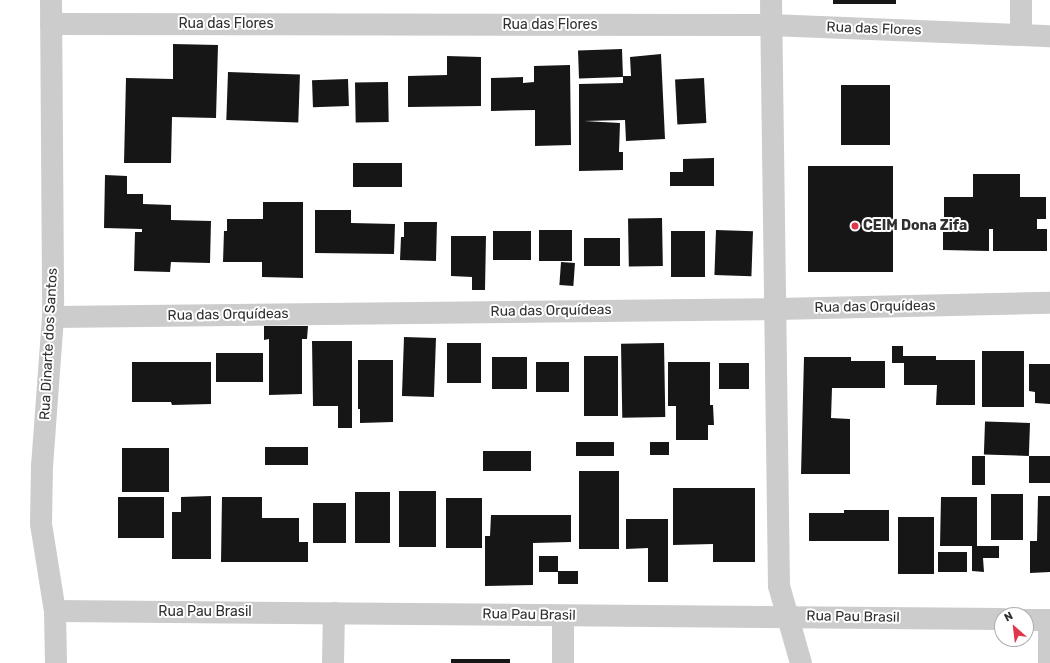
<!DOCTYPE html>
<meta charset="utf-8">
<style>
body{margin:0}
#map{position:relative;width:1050px;height:663px;overflow:hidden;background:#fff;font-family:Rubik,sans-serif}
div>[style]{position:absolute}
.building>*{inset:0;background:#161616;transform-origin:0 0}
.minor>*{height:22px;margin:-11px;padding:0 11px;transform-origin:11px;border-radius:11px;background:#ccc}
.dots>*{width:11px;height:11px;translate:-50% -50%;box-sizing:border-box;border:2px solid #fff;border-radius:50%}
span{translate:-50% -50%;white-space:nowrap;text-align:center;line-height:1.15;-webkit-text-stroke:4px #fff;paint-order:stroke}
.street-label{font-size:14px;color:#2f2f2f}
.poi-label{font-size:14px;color:#2f2f2f;font-weight:700}
.left{translate:0 -50%;text-align:left}
.north{position:absolute;left:994px;top:607px;width:40px;height:40px;box-sizing:border-box;background:#fff;border:1px solid #acacac;border-radius:50%;rotate:332deg;font-size:11px;font-weight:700;line-height:16px;text-align:center;color:#2f2f2f}
.north::after{content:'';display:block;margin:auto;width:14px;height:18px;background:#e0374d;clip-path:polygon(50% 0,100% 100%,50% 72%,0 100%)}
</style>
<div id="map">
<div class="building">
<i style="left:833px;top:0;width:63px;height:4px"></i>
<i style="clip-path:polygon(173px 44px,218px 45px,216px 118px,172px 117px,171px 163px,124px 163px,126px 78px,173px 79px)"></i>
<i style="left:622px;top:49px;width:28px;height:44px;rotate:88deg"></i>
<i style="clip-path:polygon(661px 54px,665px 139px,626px 141px,625px 120px,584px 121px,620px 123px,619px 152px,623px 152px,623px 170px,579px 171px,579px 84px,623px 83px,623px 76px,631px 76px,630px 57px)"></i>
<i style="clip-path:polygon(447px 56px,481px 57px,481px 106px,408px 107px,408px 76px,447px 75px)"></i>
<i style="clip-path:polygon(570px 65px,571px 145px,535px 146px,535px 110px,491px 111px,491px 78px,523px 77px,523px 83px,534px 82px,534px 66px)"></i>
<i style="left:228px;top:72px;width:72px;height:48px;rotate:2deg"></i>
<i style="left:704px;top:78px;width:45px;height:29px;rotate:87deg"></i>
<i style="left:348px;top:79px;width:27px;height:36px;rotate:88deg"></i>
<i style="left:388px;top:82px;width:40px;height:33px;rotate:89deg"></i>
<i style="left:841px;top:85px;width:49px;height:60px"></i>
<i style="clip-path:polygon(714px 158px,714px 186px,670px 186px,670px 172px,683px 172px,683px 159px)"></i>
<i style="left:353px;top:163px;width:49px;height:24px"></i>
<i style="left:808px;top:166px;width:85px;height:106px"></i>
<i style="clip-path:polygon(973px 174px,1020px 174px,1020px 197px,1046px 197px,1046px 219px,1037px 219px,1037px 229px,1047px 229px,1047px 251px,993px 251px,993px 229px,989px 229px,989px 251px,943px 250px,943px 229px,958px 229px,958px 219px,944px 219px,944px 197px,973px 197px)"></i>
<i style="clip-path:polygon(105px 175px,127px 176px,127px 194px,143px 194px,143px 204px,171px 205px,171px 220px,211px 221px,210px 263px,171px 262px,170px 272px,134px 271px,135px 232px,142px 232px,142px 229px,104px 228px)"></i>
<i style="clip-path:polygon(263px 202px,303px 202px,303px 278px,262px 277px,262px 262px,223px 262px,224px 231px,227px 231px,227px 219px,263px 219px)"></i>
<i style="clip-path:polygon(315px 210px,351px 210px,351px 223px,395px 224px,394px 254px,315px 253px)"></i>
<i style="left:662px;top:218px;width:48px;height:34px;rotate:89deg"></i>
<i style="clip-path:polygon(404px 222px,437px 222px,436px 261px,400px 260px,401px 237px,404px 237px)"></i>
<i style="left:539px;top:230px;width:33px;height:31px"></i>
<i style="left:716px;top:230px;width:37px;height:45px;rotate:2deg"></i>
<i style="left:493px;top:231px;width:38px;height:29px"></i>
<i style="left:671px;top:231px;width:34px;height:46px"></i>
<i style="clip-path:polygon(451px 236px,486px 236px,485px 290px,472px 290px,472px 277px,451px 276px)"></i>
<i style="left:584px;top:238px;width:36px;height:28px"></i>
<i style="left:561px;top:262px;width:14px;height:23px;rotate:4deg"></i>
<i style="clip-path:polygon(264px 326px,308px 326px,307px 339px,302px 339px,302px 394px,269px 395px,269px 339px,264px 340px)"></i>
<i style="left:404px;top:337px;width:32px;height:59px;rotate:2deg"></i>
<i style="clip-path:polygon(312px 341px,352px 341px,352px 428px,338px 428px,338px 406px,313px 406px)"></i>
<i style="left:447px;top:343px;width:34px;height:40px"></i>
<i style="left:664px;top:343px;width:74px;height:43px;rotate:89deg"></i>
<i style="clip-path:polygon(892px 346px,903px 346px,903px 356px,936px 356px,936px 360px,975px 360px,975px 405px,936px 405px,937px 385px,904px 385px,904px 363px,892px 363px)"></i>
<i style="left:982px;top:351px;width:42px;height:56px"></i>
<i style="left:216px;top:353px;width:47px;height:29px"></i>
<i style="left:584px;top:356px;width:34px;height:60px"></i>
<i style="left:492px;top:357px;width:35px;height:32px"></i>
<i style="clip-path:polygon(804px 357px,851px 357px,851px 361px,885px 361px,885px 388px,832px 388px,831px 418px,850px 419px,850px 474px,801px 474px)"></i>
<i style="clip-path:polygon(358px 360px,393px 360px,393px 422px,360px 423px,360px 409px,358px 409px)"></i>
<i style="clip-path:polygon(132px 362px,211px 362px,211px 404px,172px 405px,171px 402px,132px 402px)"></i>
<i style="left:536px;top:362px;width:33px;height:30px"></i>
<i style="clip-path:polygon(668px 362px,710px 362px,710px 405px,713px 405px,714px 425px,708px 425px,708px 440px,676px 440px,676px 406px,668px 406px)"></i>
<i style="left:719px;top:363px;width:30px;height:26px"></i>
<i style="clip-path:polygon(1029px 364px,1050px 364px,1050px 404px,1035px 403px,1035px 392px,1029px 391px)"></i>
<i style="left:1030px;top:423px;width:33px;height:45px;rotate:92deg"></i>
<i style="left:576px;top:442px;width:38px;height:14px"></i>
<i style="left:650px;top:442px;width:19px;height:13px"></i>
<i style="left:308px;top:447px;width:18px;height:43px;rotate:90deg"></i>
<i style="left:122px;top:448px;width:47px;height:44px"></i>
<i style="left:483px;top:451px;width:48px;height:20px"></i>
<i style="left:972px;top:456px;width:13px;height:29px"></i>
<i style="left:1029px;top:456px;width:21px;height:27px"></i>
<i style="left:579px;top:471px;width:40px;height:78px"></i>
<i style="clip-path:polygon(673px 488px,755px 488px,755px 562px,713px 562px,713px 544px,673px 545px)"></i>
<i style="left:399px;top:491px;width:37px;height:56px"></i>
<i style="left:355px;top:492px;width:35px;height:51px"></i>
<i style="left:991px;top:494px;width:32px;height:46px"></i>
<i style="clip-path:polygon(211px 496px,211px 559px,172px 559px,172px 512px,181px 512px,181px 497px)"></i>
<i style="clip-path:polygon(1038px 496px,1050px 496px,1050px 572px,1030px 573px,1030px 541px,1037px 541px)"></i>
<i style="left:118px;top:497px;width:46px;height:41px"></i>
<i style="clip-path:polygon(222px 497px,262px 497px,262px 518px,299px 518px,299px 542px,308px 542px,308px 562px,221px 562px)"></i>
<i style="clip-path:polygon(941px 497px,977px 497px,977px 546px,999px 546px,999px 558px,983px 558px,984px 572px,972px 571px,972px 546px,940px 546px)"></i>
<i style="left:482px;top:498px;width:50px;height:36px;rotate:90deg"></i>
<i style="left:313px;top:503px;width:33px;height:40px"></i>
<i style="clip-path:polygon(844px 510px,889px 510px,889px 541px,809px 541px,809px 513px,844px 513px)"></i>
<i style="clip-path:polygon(491px 515px,571px 515px,571px 542px,533px 543px,533px 585px,485px 586px,485px 536px,490px 536px)"></i>
<i style="left:898px;top:517px;width:36px;height:57px"></i>
<i style="clip-path:polygon(626px 519px,668px 519px,668px 582px,648px 582px,648px 548px,626px 549px)"></i>
<i style="left:938px;top:552px;width:29px;height:20px"></i>
<i style="left:539px;top:556px;width:19px;height:16px"></i>
<i style="left:578px;top:571px;width:13px;height:20px;rotate:90deg"></i>
<i style="left:451px;top:659px;width:59px;height:4px"></i>
</div>
<div class="minor">
<i style="left:51px;top:0;width:317px;rotate:89.6deg"></i>
<i style="left:53px;top:317px;width:149px;rotate:94.2deg"></i>
<i style="left:42px;top:466px;width:58px;rotate:91deg"></i>
<i style="left:41px;top:524px;width:88px;rotate:80.9deg"></i>
<i style="left:55px;top:611px;width:52px;rotate:88.9deg"></i>
<i style="left:771px;top:0;width:586px;rotate:89.22deg"></i>
<i style="left:779px;top:586px;width:80px;rotate:74.1deg"></i>
<i style="left:1021px;top:0;width:35px;rotate:90deg"></i>
<i style="left:51px;top:24px;width:720px;rotate:0.08deg"></i>
<i style="left:771px;top:25px;width:279px;rotate:2.3deg"></i>
<i style="left:53px;top:317px;width:724px;rotate:-0.63deg"></i>
<i style="left:777px;top:309px;width:273px;rotate:-1.3deg"></i>
<i style="left:55px;top:611px;width:947px;rotate:0.48deg"></i>
<i style="left:1026px;top:620px;width:24px"></i>
<i style="left:333px;top:663px;width:50px;rotate:-88.9deg"></i>
<i style="left:563px;top:663px;width:47px;rotate:-90deg"></i>
<i style="left:1049px;top:663px;width:43px;rotate:-90deg"></i>
</div>
<div class="dots">
<i style="left:855px;top:226px;background:#e0374d"></i>
</div>
<div class="street-label">
<span style="left:226px;top:24px">Rua das Flores</span>
<span style="left:550px;top:25px">Rua das Flores</span>
<span style="left:874px;top:29px;rotate:2deg">Rua das Flores</span>
<span style="left:875px;top:307px;rotate:-1deg">Rua das Orquídeas</span>
<span style="left:551px;top:311px;rotate:-1deg">Rua das Orquídeas</span>
<span style="left:228px;top:315px;rotate:-1deg">Rua das Orquídeas</span>
<span style="left:49px;top:344px;rotate:-87deg">Rua Dinarte dos Santos</span>
<span style="left:205px;top:612px">Rua Pau Brasil</span>
<span style="left:529px;top:615px;rotate:1deg">Rua Pau Brasil</span>
<span style="left:853px;top:617px;rotate:1deg">Rua Pau Brasil</span>
</div>
<div class="poi-label">
<span class="left" style="left:863px;top:226px">CEIM Dona Zifa</span>
</div>
<div class="north">N</div>
</div>
